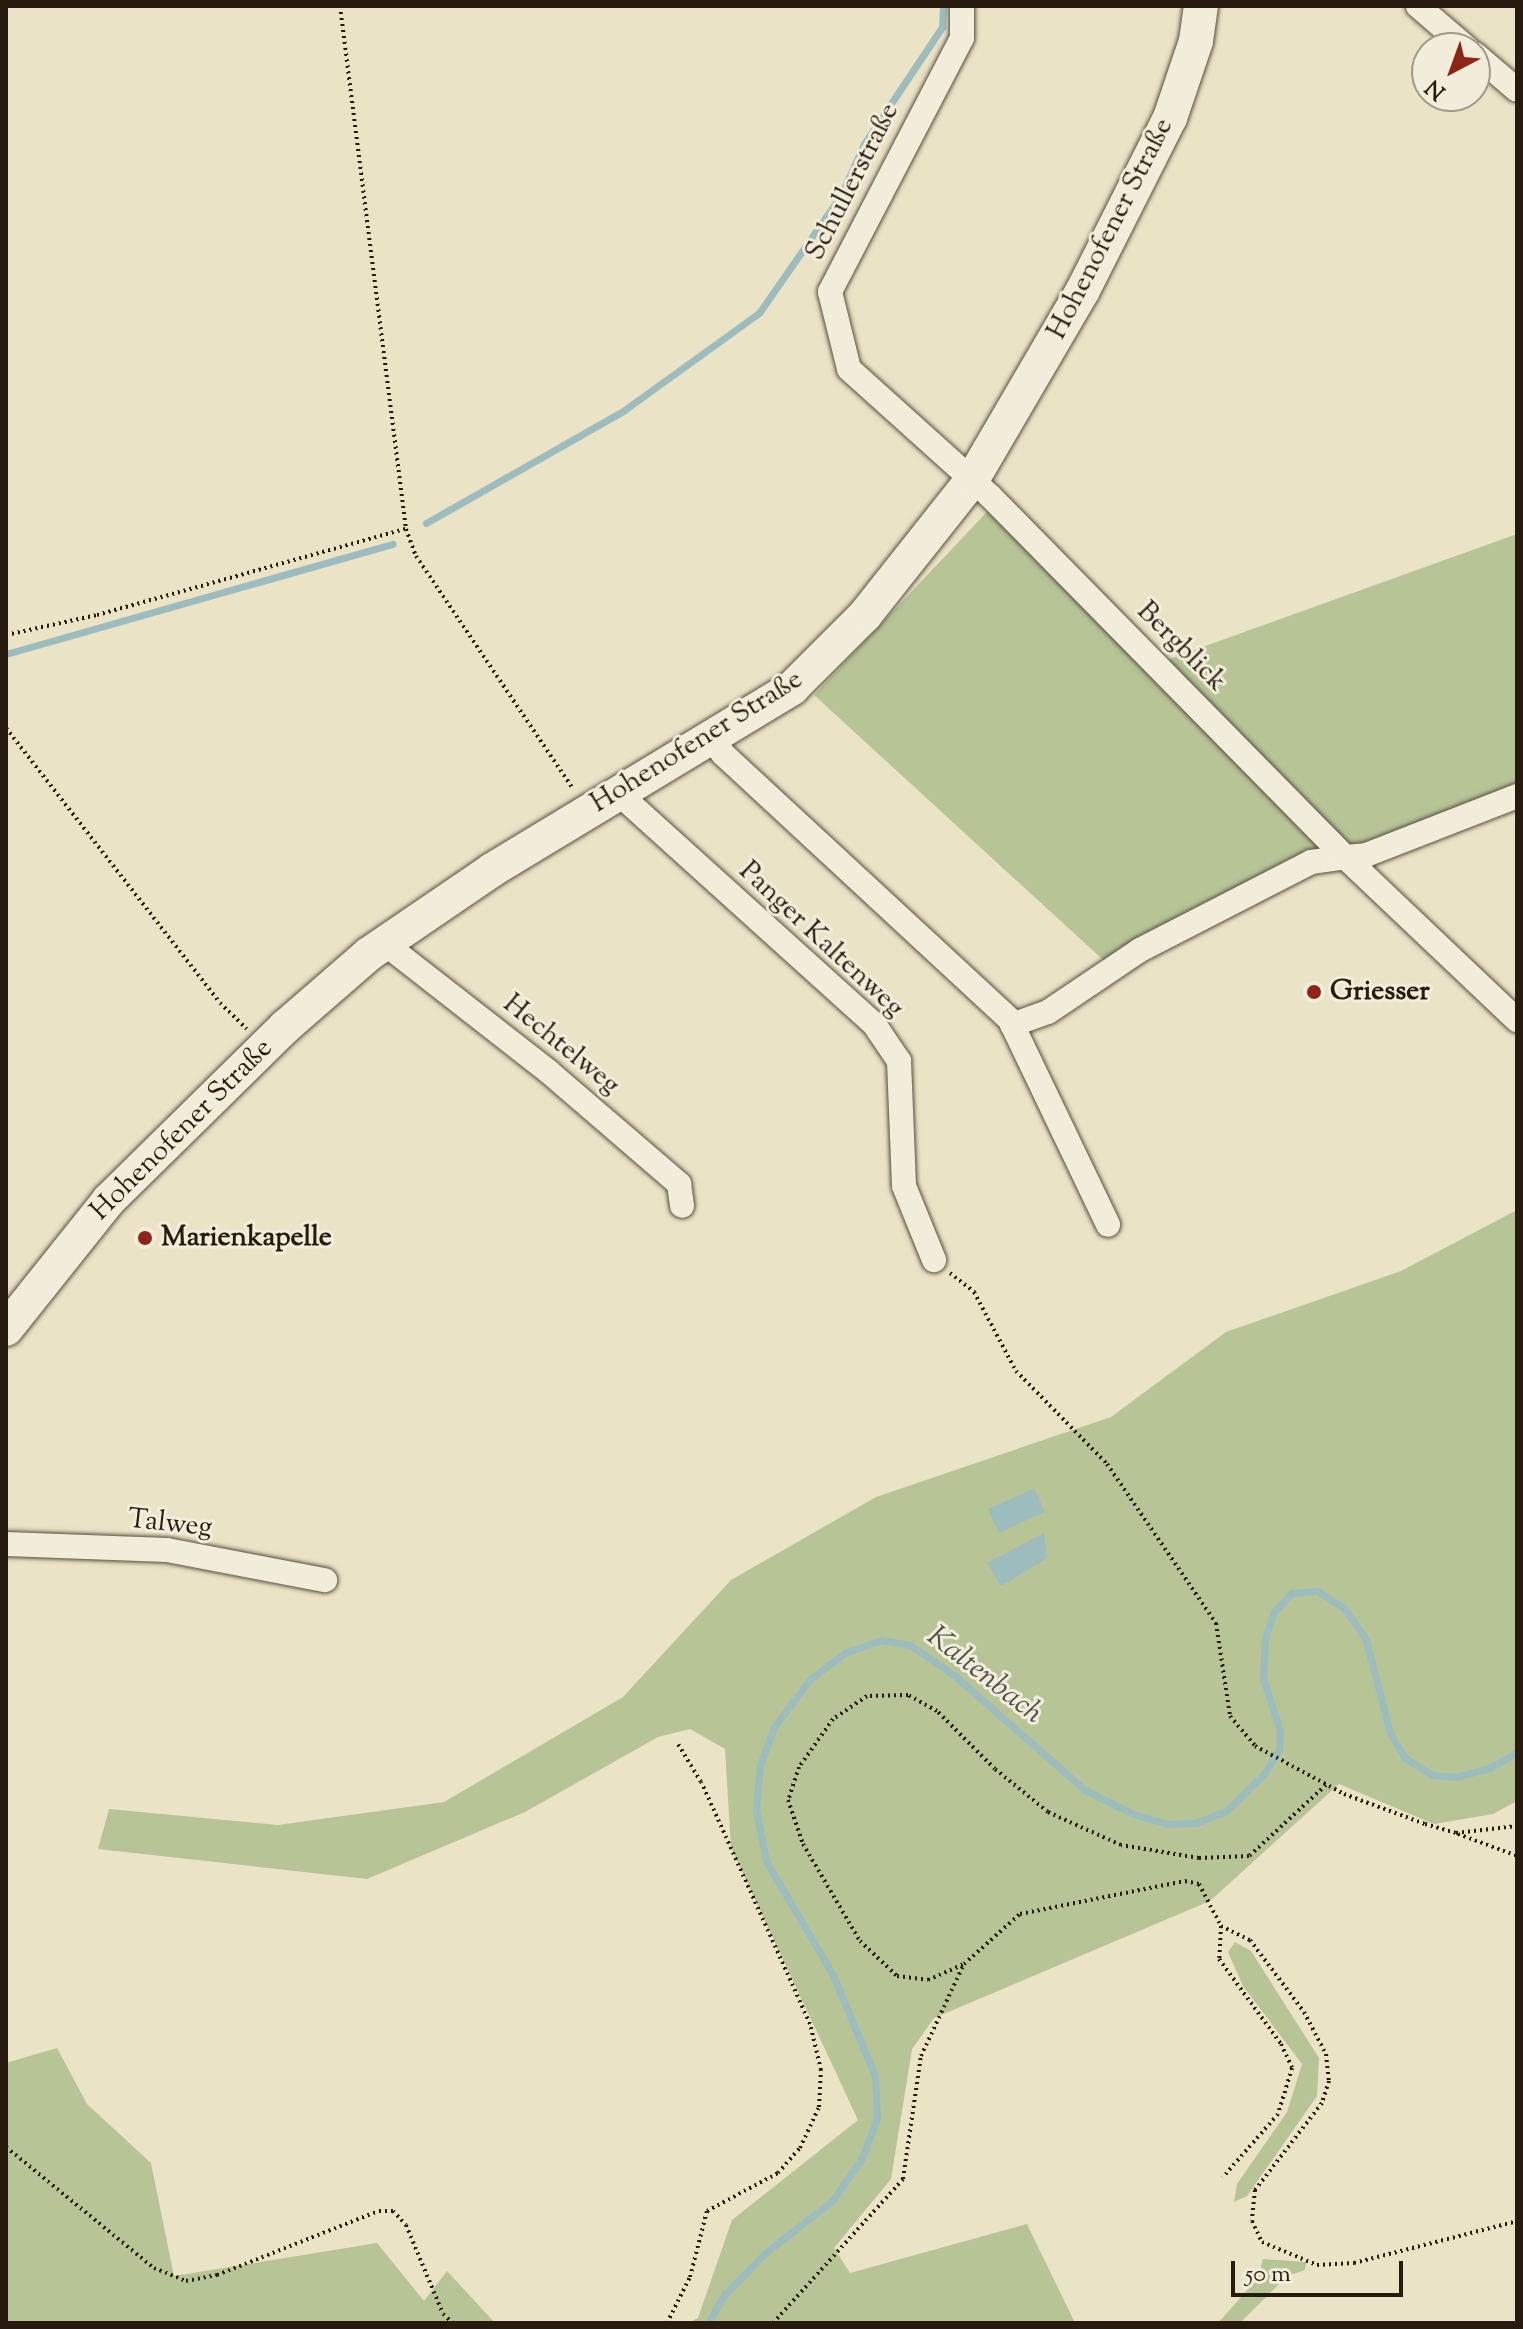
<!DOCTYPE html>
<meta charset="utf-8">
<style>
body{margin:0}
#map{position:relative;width:1523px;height:2329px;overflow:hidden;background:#ebe3c6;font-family:"Sorts Mill Goudy",serif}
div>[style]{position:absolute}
.green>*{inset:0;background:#b6c496}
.water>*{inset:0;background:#9cbcbe;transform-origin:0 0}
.stream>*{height:7px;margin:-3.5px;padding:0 3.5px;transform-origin:3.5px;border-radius:3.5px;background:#9cbcbe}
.path>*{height:4px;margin-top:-2px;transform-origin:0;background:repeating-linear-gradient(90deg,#271b10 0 2px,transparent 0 6px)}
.roads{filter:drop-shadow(0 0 2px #584d3e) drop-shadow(0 0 2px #584d3e)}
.minor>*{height:24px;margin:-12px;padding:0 12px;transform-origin:12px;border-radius:12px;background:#f2edda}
.secondary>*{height:34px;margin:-17px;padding:0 17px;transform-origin:17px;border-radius:17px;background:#f2edda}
.dots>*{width:22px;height:22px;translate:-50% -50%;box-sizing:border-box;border:4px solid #f2edda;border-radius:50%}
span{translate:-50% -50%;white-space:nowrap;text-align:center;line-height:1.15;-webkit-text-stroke:6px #f2edda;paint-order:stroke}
.street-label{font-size:28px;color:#271b10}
.poi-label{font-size:28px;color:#271b10;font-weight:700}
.left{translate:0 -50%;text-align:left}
.water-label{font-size:30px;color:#50534d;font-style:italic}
.frame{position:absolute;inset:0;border:8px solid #271b10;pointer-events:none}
.north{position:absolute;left:1411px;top:32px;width:80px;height:80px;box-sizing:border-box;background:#f2edda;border:2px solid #a19989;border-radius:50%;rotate:221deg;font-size:22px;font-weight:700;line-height:32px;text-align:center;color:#271b10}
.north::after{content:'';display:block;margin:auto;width:28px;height:36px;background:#8f2418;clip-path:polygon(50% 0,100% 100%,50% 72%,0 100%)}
.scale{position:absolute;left:1231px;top:2261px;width:172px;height:36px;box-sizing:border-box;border:4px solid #271b10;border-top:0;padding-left:10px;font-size:24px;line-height:28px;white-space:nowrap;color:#271b10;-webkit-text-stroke:6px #f2edda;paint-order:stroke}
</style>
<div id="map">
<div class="green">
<i style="clip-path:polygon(1001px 497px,1161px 662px,1517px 534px,1517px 782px,1369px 855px,1311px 862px,1112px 968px,814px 695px)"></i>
<i style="clip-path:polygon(1517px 1210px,1517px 1801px,1493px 1814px,1434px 1824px,1339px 1784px,1210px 1901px,934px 2018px,912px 2049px,891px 2179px,834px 2248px,850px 2273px,1027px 2224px,1075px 2323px,688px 2323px,698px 2318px,732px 2220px,858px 2120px,731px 1848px,725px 1749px,690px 1729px,658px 1737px,525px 1812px,367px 1879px,98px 1849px,109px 1809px,278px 1825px,444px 1802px,623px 1697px,731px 1580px,876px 1497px,1111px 1417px,1226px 1332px,1401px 1271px)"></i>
<i style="clip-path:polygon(1235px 1942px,1251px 1951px,1319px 2058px,1317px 2096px,1247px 2196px,1234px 2202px,1237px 2184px,1287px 2112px,1302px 2064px,1243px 1986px,1228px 1952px)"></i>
<i style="clip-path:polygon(57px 2048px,87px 2104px,151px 2163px,174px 2276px,377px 2243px,424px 2301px,447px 2271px,495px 2323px,6px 2323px,6px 2063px)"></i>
<i style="clip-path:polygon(1263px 2259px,1306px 2262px,1305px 2270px,1287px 2276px,1240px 2323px,1218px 2323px,1258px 2278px)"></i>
</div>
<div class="water">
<i style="left:1034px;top:1488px;width:26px;height:51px;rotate:65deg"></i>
<i style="clip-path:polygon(1044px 1533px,1047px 1558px,1001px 1586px,987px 1563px)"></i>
</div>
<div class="stream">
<i style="left:426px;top:523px;width:227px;rotate:-29.6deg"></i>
<i style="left:623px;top:411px;width:168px;rotate:-35.8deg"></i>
<i style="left:759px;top:313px;width:144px;rotate:-55.2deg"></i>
<i style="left:841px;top:195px;width:56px;rotate:-65.7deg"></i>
<i style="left:864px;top:144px;width:141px;rotate:-56.3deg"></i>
<i style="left:942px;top:27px;width:21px;rotate:-87deg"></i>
<i style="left:6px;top:654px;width:402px;rotate:-15.9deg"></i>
<i style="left:708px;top:2323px;width:34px;rotate:-60deg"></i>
<i style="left:725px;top:2294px;width:57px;rotate:-45.7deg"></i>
<i style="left:765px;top:2253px;width:86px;rotate:-37.9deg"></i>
<i style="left:833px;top:2200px;width:51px;rotate:-55.4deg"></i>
<i style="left:862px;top:2158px;width:43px;rotate:-69.4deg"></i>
<i style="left:877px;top:2118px;width:42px;rotate:-92.7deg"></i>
<i style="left:875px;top:2076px;width:109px;rotate:-112.6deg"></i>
<i style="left:833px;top:1975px;width:132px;rotate:-120.4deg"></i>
<i style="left:766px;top:1861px;width:52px;rotate:-101.1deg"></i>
<i style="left:756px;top:1810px;width:45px;rotate:-84.9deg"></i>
<i style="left:760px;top:1765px;width:40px;rotate:-69.8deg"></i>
<i style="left:774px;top:1727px;width:60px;rotate:-53.1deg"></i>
<i style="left:810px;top:1679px;width:44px;rotate:-36.6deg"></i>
<i style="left:845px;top:1653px;width:38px;rotate:-20deg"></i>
<i style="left:881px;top:1640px;width:29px;rotate:10deg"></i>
<i style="left:910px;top:1645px;width:53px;rotate:34.3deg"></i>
<i style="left:954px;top:1675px;width:174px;rotate:41.3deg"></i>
<i style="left:1085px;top:1790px;width:54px;rotate:26.6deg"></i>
<i style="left:1133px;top:1814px;width:35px;rotate:16deg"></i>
<i style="left:1167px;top:1824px;width:29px;rotate:-2deg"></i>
<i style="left:1196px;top:1823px;width:32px;rotate:-22deg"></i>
<i style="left:1226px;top:1811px;width:54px;rotate:-44.3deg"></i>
<i style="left:1265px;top:1773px;width:27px;rotate:-59deg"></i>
<i style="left:1279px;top:1750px;width:19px;rotate:-87deg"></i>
<i style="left:1280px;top:1731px;width:56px;rotate:-107.8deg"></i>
<i style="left:1263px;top:1678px;width:40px;rotate:-87.1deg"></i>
<i style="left:1265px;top:1638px;width:28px;rotate:-71deg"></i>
<i style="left:1274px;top:1612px;width:26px;rotate:-47deg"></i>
<i style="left:1292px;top:1593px;width:25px;rotate:-5deg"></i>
<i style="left:1317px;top:1591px;width:32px;rotate:32deg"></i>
<i style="left:1344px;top:1608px;width:39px;rotate:55deg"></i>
<i style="left:1366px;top:1640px;width:96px;rotate:75.5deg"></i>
<i style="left:1390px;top:1733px;width:29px;rotate:59deg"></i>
<i style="left:1405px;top:1758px;width:32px;rotate:32deg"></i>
<i style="left:1432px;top:1775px;width:24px;rotate:5deg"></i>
<i style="left:1456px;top:1777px;width:35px;rotate:-15deg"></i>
<i style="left:1490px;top:1768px;width:31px;rotate:-31deg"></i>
</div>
<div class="path">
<i style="left:340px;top:6px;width:527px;rotate:82.81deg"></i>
<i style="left:406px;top:529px;width:29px;rotate:70deg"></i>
<i style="left:416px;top:556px;width:281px;rotate:56deg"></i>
<i style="left:6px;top:635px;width:93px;rotate:-12.4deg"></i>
<i style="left:97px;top:615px;width:321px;rotate:-15.6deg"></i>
<i style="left:6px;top:728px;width:348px;rotate:52.1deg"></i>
<i style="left:220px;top:1003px;width:37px;rotate:44deg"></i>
<i style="left:950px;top:1273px;width:31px;rotate:38deg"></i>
<i style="left:974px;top:1292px;width:89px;rotate:62deg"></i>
<i style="left:1016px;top:1371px;width:130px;rotate:45.6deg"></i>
<i style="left:1107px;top:1464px;width:193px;rotate:55.6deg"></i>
<i style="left:1216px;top:1623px;width:94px;rotate:81.4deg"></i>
<i style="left:1230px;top:1716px;width:39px;rotate:50deg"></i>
<i style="left:1255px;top:1746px;width:101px;rotate:28.3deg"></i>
<i style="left:1344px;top:1794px;width:86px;rotate:20.3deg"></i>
<i style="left:1425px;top:1824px;width:32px;rotate:16deg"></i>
<i style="left:1456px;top:1833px;width:61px;rotate:-6.5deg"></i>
<i style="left:1326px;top:1785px;width:105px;rotate:137.3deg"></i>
<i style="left:1249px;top:1856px;width:50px;rotate:177.7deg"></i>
<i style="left:1199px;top:1858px;width:79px;rotate:-170.5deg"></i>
<i style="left:1121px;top:1845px;width:80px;rotate:-155.7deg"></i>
<i style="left:1048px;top:1812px;width:68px;rotate:-140.9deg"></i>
<i style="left:995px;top:1769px;width:82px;rotate:-135deg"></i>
<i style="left:937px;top:1711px;width:33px;rotate:-151deg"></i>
<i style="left:908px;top:1695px;width:41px;rotate:178.6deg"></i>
<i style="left:867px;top:1696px;width:41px;rotate:145.9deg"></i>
<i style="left:833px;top:1719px;width:59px;rotate:125.3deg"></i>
<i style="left:799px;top:1767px;width:35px;rotate:108deg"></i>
<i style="left:788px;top:1800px;width:46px;rotate:71.2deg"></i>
<i style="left:803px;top:1844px;width:113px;rotate:59.6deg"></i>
<i style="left:860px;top:1941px;width:51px;rotate:43.4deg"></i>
<i style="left:897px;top:1976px;width:31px;rotate:7deg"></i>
<i style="left:928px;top:1980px;width:39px;rotate:-24deg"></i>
<i style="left:964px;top:1964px;width:75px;rotate:-41.8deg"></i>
<i style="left:1020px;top:1914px;width:168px;rotate:-11.3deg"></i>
<i style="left:1185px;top:1881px;width:14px;rotate:12deg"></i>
<i style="left:1199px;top:1884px;width:47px;rotate:62.4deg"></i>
<i style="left:1221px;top:1926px;width:32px;rotate:26deg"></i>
<i style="left:1250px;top:1940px;width:90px;rotate:53.1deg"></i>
<i style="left:1304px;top:2012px;width:47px;rotate:62.4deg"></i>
<i style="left:1326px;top:2054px;width:27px;rotate:84deg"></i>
<i style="left:1329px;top:2081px;width:23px;rotate:108deg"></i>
<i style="left:1322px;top:2103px;width:110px;rotate:127.6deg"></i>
<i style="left:1255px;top:2190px;width:31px;rotate:96deg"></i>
<i style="left:1252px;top:2221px;width:23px;rotate:65deg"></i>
<i style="left:1262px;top:2242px;width:60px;rotate:22.7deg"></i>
<i style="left:1317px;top:2265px;width:37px;rotate:-3deg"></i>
<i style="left:1354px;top:2263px;width:168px;rotate:-14.4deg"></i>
<i style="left:1458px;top:1834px;width:63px;rotate:20.4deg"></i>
<i style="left:1221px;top:1926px;width:33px;rotate:93deg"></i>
<i style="left:1219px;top:1959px;width:105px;rotate:53.9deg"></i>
<i style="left:1281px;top:2044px;width:26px;rotate:65deg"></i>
<i style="left:1292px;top:2068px;width:48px;rotate:106.9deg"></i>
<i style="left:1278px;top:2114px;width:84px;rotate:131.1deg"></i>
<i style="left:6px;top:2147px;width:191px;rotate:39.3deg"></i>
<i style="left:154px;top:2268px;width:35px;rotate:22deg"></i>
<i style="left:186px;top:2281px;width:32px;rotate:-11deg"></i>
<i style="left:217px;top:2275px;width:174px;rotate:-21.6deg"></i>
<i style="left:379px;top:2211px;width:14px"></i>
<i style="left:393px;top:2211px;width:19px;rotate:47deg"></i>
<i style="left:406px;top:2225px;width:96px;rotate:67.4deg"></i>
<i style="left:443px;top:2314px;width:13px;rotate:42deg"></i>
<i style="left:667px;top:2323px;width:51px;rotate:-63.4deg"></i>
<i style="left:690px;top:2277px;width:68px;rotate:-75.6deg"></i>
<i style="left:707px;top:2211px;width:81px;rotate:-28.2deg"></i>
<i style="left:778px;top:2173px;width:33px;rotate:-49deg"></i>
<i style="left:800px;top:2148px;width:45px;rotate:-65.1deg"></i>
<i style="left:819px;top:2107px;width:37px;rotate:-87deg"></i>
<i style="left:821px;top:2070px;width:47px;rotate:-103.4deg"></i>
<i style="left:810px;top:2024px;width:265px;rotate:-114.2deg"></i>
<i style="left:701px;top:1782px;width:44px;rotate:-121.2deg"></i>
<i style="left:773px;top:2323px;width:194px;rotate:-47.9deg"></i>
<i style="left:903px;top:2179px;width:124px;rotate:-81.7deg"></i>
<i style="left:921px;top:2056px;width:99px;rotate:-65deg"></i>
</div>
<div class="roads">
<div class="minor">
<i style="left:962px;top:6px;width:32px;rotate:90deg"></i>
<i style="left:962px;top:38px;width:286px;rotate:117.5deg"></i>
<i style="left:830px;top:292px;width:79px;rotate:76.1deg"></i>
<i style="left:849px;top:369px;width:190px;rotate:42deg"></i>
<i style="left:990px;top:496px;width:506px;rotate:45.48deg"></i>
<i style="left:1345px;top:857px;width:21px;rotate:-5deg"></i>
<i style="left:1366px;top:855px;width:162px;rotate:-21.3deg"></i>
<i style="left:1418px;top:6px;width:65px;rotate:40.6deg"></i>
<i style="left:1475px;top:54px;width:55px;rotate:40.6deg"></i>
<i style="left:711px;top:737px;width:21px;rotate:55deg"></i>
<i style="left:723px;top:754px;width:391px;rotate:42.8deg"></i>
<i style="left:1010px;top:1020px;width:227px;rotate:64.4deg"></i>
<i style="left:617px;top:792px;width:346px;rotate:42.1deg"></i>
<i style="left:874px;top:1024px;width:45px;rotate:56deg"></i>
<i style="left:899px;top:1061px;width:125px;rotate:87.7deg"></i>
<i style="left:904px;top:1186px;width:80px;rotate:67.9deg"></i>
<i style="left:384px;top:943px;width:209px;rotate:38deg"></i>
<i style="left:549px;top:1072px;width:172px;rotate:40.7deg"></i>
<i style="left:679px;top:1184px;width:22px;rotate:82deg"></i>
<i style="left:1012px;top:1025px;width:38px;rotate:-20deg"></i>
<i style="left:1048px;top:1012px;width:111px;rotate:-34deg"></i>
<i style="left:1140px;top:950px;width:192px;rotate:-27.2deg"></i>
<i style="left:1311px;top:862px;width:34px;rotate:-8deg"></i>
<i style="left:1345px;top:857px;width:237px;rotate:43.5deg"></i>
<i style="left:6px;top:1544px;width:161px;rotate:2.1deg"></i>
<i style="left:167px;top:1550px;width:161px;rotate:10.8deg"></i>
</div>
<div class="secondary">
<i style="left:6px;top:1329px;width:165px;rotate:-51.4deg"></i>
<i style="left:109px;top:1200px;width:247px;rotate:-44.5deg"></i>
<i style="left:285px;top:1027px;width:111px;rotate:-41deg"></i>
<i style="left:369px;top:954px;width:149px;rotate:-34.3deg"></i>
<i style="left:492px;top:870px;width:351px;rotate:-31.2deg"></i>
<i style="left:792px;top:688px;width:103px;rotate:-45deg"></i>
<i style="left:865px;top:615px;width:172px;rotate:-51.6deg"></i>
<i style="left:972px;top:480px;width:218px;rotate:-59.7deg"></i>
<i style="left:1082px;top:292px;width:195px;rotate:-63.2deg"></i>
<i style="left:1170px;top:118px;width:81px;rotate:-71.3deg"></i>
<i style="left:1196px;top:41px;width:35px;rotate:-82deg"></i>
</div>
</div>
<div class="dots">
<i style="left:1314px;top:992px;background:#8f2418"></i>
<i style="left:145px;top:1238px;background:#8f2418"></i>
</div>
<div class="street-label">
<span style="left:853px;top:182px;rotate:-63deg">Schullerstraße</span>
<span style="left:1111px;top:229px;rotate:-63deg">Hohenofener Straße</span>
<span style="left:1181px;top:647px;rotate:45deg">Bergblick</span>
<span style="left:697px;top:742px;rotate:-32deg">Hohenofener Straße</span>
<span style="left:821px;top:940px;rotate:43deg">Panger Kaltenweg</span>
<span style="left:561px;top:1045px;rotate:39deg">Hechtelweg</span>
<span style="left:182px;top:1130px;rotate:-45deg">Hohenofener Straße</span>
<span style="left:170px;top:1524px;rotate:6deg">Talweg</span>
</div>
<div class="poi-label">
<span class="left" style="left:1330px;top:992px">Griesser</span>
<span class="left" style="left:161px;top:1238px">Marienkapelle</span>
</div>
<div class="water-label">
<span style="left:984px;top:1676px;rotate:38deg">Kaltenbach</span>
</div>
<div class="frame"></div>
<div class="north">N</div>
<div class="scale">50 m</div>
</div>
